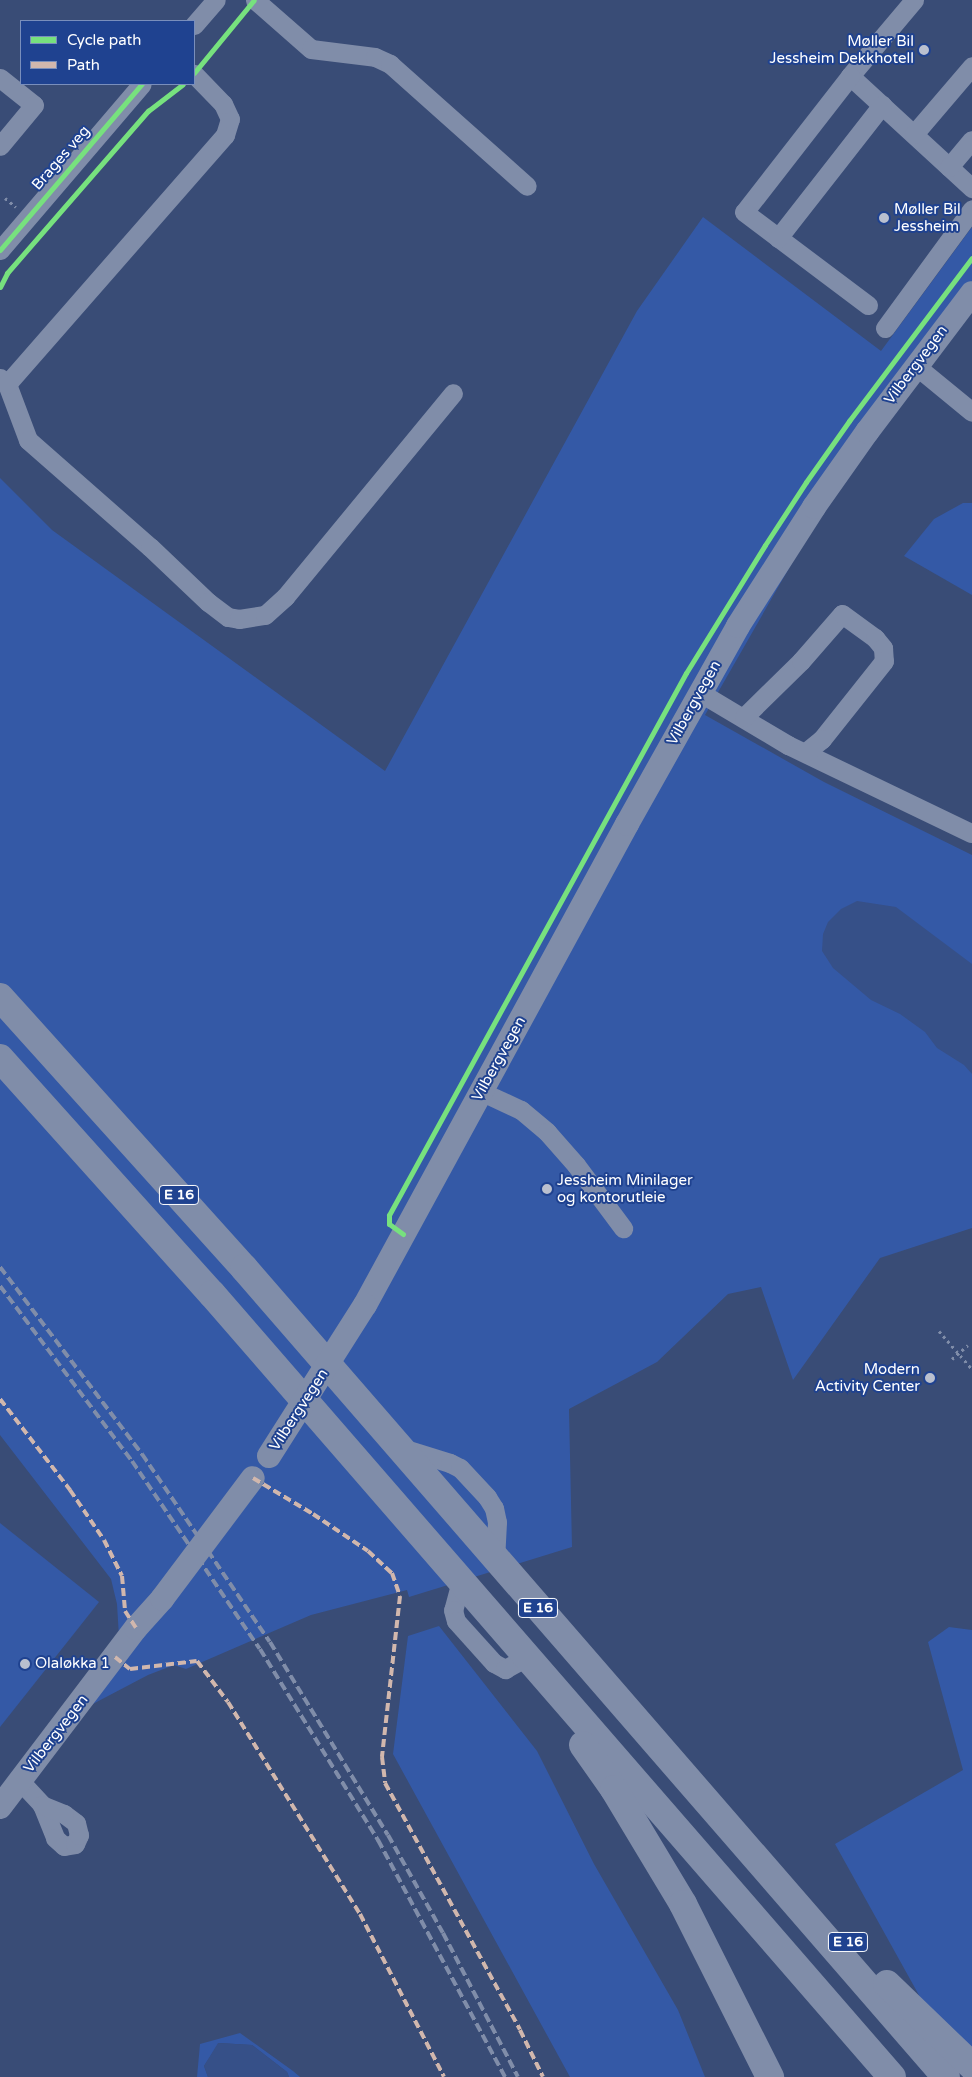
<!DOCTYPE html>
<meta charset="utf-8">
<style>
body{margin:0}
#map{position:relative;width:972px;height:2077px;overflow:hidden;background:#394c76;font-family:"Varela Round",sans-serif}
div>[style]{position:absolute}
.green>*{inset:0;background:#3459a6}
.water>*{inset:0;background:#365088}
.path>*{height:3px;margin-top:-1.5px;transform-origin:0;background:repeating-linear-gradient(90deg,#808da9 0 2.5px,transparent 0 6.5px)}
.minor>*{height:19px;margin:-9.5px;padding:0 9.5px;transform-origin:9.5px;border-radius:9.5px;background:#808da9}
.major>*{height:24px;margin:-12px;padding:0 12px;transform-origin:12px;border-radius:12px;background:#808da9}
.highway>*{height:28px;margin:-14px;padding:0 14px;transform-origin:14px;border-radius:14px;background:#808da9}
.rail>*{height:4px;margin-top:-2px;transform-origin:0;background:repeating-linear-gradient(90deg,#808da9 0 9px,transparent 0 13px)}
.major-bridge>*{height:24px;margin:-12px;padding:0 12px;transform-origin:12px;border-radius:12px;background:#808da9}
.quiet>*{height:4px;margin-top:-2px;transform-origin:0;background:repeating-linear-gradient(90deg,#d1b7ad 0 8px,transparent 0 12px)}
.cycleway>*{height:5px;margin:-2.5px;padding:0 2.5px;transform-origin:2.5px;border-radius:2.5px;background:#77e17e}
.dots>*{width:14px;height:14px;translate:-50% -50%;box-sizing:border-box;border:2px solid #1f4290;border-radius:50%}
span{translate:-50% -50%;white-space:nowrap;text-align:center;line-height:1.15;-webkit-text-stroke:4px #1f4290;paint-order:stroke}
.shield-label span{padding:1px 4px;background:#1f4290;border:1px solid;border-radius:4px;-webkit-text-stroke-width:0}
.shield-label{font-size:14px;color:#fff;font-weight:700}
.poi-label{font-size:15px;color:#fff}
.right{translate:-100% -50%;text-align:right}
.left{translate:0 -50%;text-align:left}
.street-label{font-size:15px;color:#fff}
.legend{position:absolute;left:20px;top:20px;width:175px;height:65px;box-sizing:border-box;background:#1f4290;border:1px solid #798ebc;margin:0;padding:6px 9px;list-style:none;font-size:15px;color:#fff}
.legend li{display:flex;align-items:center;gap:10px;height:25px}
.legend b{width:25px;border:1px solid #798ebc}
</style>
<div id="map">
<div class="green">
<i style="clip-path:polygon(703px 217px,881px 351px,972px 227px,972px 310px,820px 514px,705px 715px,824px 782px,972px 855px,972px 1228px,880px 1258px,793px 1380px,761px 1287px,728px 1294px,657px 1362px,569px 1409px,572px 1547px,409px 1597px,407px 1590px,311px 1615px,186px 1669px,174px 1665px,148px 1675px,70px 1716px,119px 1637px,117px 1604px,111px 1579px,0 1435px,0 478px,52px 530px,385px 771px,637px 311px)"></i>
<i style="clip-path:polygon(963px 503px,972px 503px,972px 595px,904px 556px,934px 519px)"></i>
<i style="clip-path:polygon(0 1523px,99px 1602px,0 1727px)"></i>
<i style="clip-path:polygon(439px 1626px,537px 1751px,594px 1864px,678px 2010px,705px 2077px,570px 2077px,393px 1754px,408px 1636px)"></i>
<i style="clip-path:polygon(949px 1627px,972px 1630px,972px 2054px,935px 2024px,835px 1844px,963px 1770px,928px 1642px)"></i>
<i style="clip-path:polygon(240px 2033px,293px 2071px,300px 2077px,289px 2077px,287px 2072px,252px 2045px,219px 2043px,204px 2066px,208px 2077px,197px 2077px,200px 2044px)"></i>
</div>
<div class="water">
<i style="clip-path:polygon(857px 901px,896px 907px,972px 964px,972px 1074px,964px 1065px,937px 1048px,925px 1032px,900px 1014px,871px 1000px,833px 968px,822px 951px,823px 934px,828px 922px,841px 909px)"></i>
<i style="clip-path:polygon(218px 2043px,252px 2045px,287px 2072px,289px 2077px,208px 2077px,204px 2066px)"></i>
</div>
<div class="path">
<i style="left:5px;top:198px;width:14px;rotate:39deg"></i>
<i style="left:939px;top:1331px;width:50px;rotate:49deg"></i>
<i style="left:952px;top:1359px;width:21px;rotate:-41deg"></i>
</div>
<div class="minor">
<i style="left:255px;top:0;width:74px;rotate:41.2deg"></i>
<i style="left:311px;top:49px;width:64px;rotate:7.1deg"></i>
<i style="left:375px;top:57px;width:17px;rotate:25deg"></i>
<i style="left:390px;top:64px;width:183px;rotate:41.7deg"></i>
<i style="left:914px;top:0;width:99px;rotate:130.1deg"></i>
<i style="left:850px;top:76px;width:166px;rotate:42.6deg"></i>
<i style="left:194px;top:25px;width:33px;rotate:-49deg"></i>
<i style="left:850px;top:76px;width:172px;rotate:127.9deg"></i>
<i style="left:744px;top:212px;width:155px;rotate:36.9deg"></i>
<i style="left:0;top:78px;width:43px;rotate:38.5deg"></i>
<i style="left:34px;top:105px;width:53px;rotate:129.7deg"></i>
<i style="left:914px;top:134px;width:89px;rotate:-49.5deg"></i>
<i style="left:949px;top:167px;width:35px;rotate:-50deg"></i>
<i style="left:778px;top:238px;width:169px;rotate:-52deg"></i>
<i style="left:0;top:250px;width:218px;rotate:-49.5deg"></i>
<i style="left:885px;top:328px;width:147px;rotate:-53.8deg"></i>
<i style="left:916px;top:366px;width:72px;rotate:39.4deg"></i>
<i style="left:0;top:378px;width:9px;rotate:41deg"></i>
<i style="left:7px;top:384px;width:60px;rotate:69.4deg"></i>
<i style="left:28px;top:440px;width:162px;rotate:41.3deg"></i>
<i style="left:150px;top:547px;width:80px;rotate:43.5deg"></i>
<i style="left:208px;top:602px;width:25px;rotate:37deg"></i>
<i style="left:228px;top:617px;width:11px;rotate:10deg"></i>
<i style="left:239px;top:619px;width:26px;rotate:-9deg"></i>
<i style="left:265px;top:615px;width:27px;rotate:-42deg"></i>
<i style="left:285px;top:597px;width:264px;rotate:-50.5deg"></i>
<i style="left:7px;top:384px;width:331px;rotate:-48.8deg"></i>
<i style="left:225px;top:135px;width:17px;rotate:-73deg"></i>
<i style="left:230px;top:119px;width:17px;rotate:-115deg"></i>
<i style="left:223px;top:104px;width:42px;rotate:-134deg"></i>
<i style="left:699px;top:692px;width:104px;rotate:30.8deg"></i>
<i style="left:788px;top:745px;width:203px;rotate:25.7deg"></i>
<i style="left:744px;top:717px;width:80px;rotate:-44.5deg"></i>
<i style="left:801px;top:661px;width:62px;rotate:-48.9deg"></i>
<i style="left:842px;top:614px;width:41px;rotate:36deg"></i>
<i style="left:875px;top:638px;width:13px;rotate:51deg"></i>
<i style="left:883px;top:648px;width:13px;rotate:86deg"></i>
<i style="left:884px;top:661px;width:100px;rotate:128.5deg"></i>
<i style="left:822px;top:739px;width:21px;rotate:141deg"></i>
<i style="left:482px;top:1092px;width:43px;rotate:24.8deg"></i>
<i style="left:521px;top:1110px;width:34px;rotate:40deg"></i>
<i style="left:547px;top:1132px;width:44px;rotate:48.7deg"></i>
<i style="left:576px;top:1165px;width:79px;rotate:53.3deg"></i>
<i style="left:399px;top:1447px;width:53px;rotate:17.4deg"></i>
<i style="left:450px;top:1463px;width:11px;rotate:27deg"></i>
<i style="left:460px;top:1468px;width:40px;rotate:47deg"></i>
<i style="left:487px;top:1497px;width:13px;rotate:58deg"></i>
<i style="left:494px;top:1508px;width:14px;rotate:78deg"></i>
<i style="left:497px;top:1522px;width:37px;rotate:93deg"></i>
<i style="left:461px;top:1581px;width:30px;rotate:105deg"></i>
<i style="left:453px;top:1610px;width:11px;rotate:75deg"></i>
<i style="left:456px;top:1621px;width:57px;rotate:47.9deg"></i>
<i style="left:494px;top:1663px;width:13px;rotate:29deg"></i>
<i style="left:505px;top:1669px;width:25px;rotate:-29deg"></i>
<i style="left:20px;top:1781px;width:33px;rotate:47deg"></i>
<i style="left:42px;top:1805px;width:35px;rotate:68deg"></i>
<i style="left:55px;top:1838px;width:12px;rotate:42deg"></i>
<i style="left:64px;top:1846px;width:11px;rotate:-10deg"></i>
<i style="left:75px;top:1844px;width:10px;rotate:-66deg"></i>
<i style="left:79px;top:1835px;width:12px;rotate:-104deg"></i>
<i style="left:76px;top:1823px;width:15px;rotate:-143deg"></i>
<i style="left:64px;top:1814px;width:24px;rotate:-158deg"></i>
</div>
<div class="major">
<i style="left:365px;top:1305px;width:548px;rotate:-61.42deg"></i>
<i style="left:627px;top:824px;width:227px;rotate:-60.7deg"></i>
<i style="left:738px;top:626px;width:141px;rotate:-57.4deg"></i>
<i style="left:814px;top:507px;width:92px;rotate:-54.8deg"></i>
<i style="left:867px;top:432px;width:174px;rotate:-52.9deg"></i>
<i style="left:0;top:1807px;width:225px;rotate:-52.8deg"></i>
<i style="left:136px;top:1628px;width:39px;rotate:-48deg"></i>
</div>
<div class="highway">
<i style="left:0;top:997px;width:365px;rotate:48deg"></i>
<i style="left:244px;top:1268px;width:1071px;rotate:49.05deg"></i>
<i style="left:0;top:1058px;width:317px;rotate:48.1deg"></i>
<i style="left:212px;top:1294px;width:1037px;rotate:49.03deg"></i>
<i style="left:583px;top:1745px;width:54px;rotate:54.8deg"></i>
<i style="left:614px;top:1789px;width:134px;rotate:59deg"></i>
<i style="left:683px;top:1904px;width:194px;rotate:63.3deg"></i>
<i style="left:887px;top:1984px;width:118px;rotate:44deg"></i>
</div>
<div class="rail">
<i style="left:0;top:1267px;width:235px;rotate:52.8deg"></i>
<i style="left:142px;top:1454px;width:227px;rotate:55.8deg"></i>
<i style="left:270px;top:1642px;width:226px;rotate:58.6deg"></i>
<i style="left:388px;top:1835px;width:112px;rotate:60.7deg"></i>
<i style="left:443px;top:1933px;width:162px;rotate:62.5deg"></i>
<i style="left:0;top:1286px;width:219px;rotate:53deg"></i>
<i style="left:132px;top:1461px;width:227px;rotate:55.8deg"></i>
<i style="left:260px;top:1649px;width:225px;rotate:58.3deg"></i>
<i style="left:378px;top:1840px;width:269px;rotate:61.8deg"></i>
</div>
<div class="major-bridge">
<i style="left:269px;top:1456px;width:179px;rotate:-57.6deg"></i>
<i style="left:162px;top:1599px;width:151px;rotate:-53.1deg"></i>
</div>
<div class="quiet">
<i style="left:0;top:1399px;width:115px;rotate:52.4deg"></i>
<i style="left:70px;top:1490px;width:60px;rotate:55.8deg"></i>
<i style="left:104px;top:1540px;width:40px;rotate:63.4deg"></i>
<i style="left:122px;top:1576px;width:35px;rotate:85deg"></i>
<i style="left:125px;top:1611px;width:20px;rotate:57deg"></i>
<i style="left:253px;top:1478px;width:70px;rotate:31deg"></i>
<i style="left:313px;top:1514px;width:66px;rotate:33.9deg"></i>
<i style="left:368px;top:1551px;width:33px;rotate:43deg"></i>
<i style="left:392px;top:1573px;width:24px;rotate:71deg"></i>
<i style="left:400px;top:1596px;width:162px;rotate:96.4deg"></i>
<i style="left:382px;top:1757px;width:26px;rotate:83deg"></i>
<i style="left:385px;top:1783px;width:281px;rotate:61.3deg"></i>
<i style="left:520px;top:2030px;width:52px;rotate:63.9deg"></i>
<i style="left:115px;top:1657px;width:19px;rotate:39deg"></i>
<i style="left:130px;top:1669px;width:67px;rotate:-6.8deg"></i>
<i style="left:197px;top:1661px;width:51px;rotate:52.9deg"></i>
<i style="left:228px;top:1702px;width:250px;rotate:58.1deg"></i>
<i style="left:360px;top:1914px;width:183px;rotate:62.7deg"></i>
</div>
<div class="cycleway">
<i style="left:194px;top:73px;width:94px;rotate:-50.6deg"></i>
<i style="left:0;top:250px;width:218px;rotate:-49.5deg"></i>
<i style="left:0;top:287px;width:16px;rotate:-63deg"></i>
<i style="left:7px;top:273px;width:215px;rotate:-49deg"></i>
<i style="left:148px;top:111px;width:44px;rotate:-37.6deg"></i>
<i style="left:403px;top:1234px;width:17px;rotate:-144deg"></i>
<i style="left:389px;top:1224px;width:9px;rotate:-90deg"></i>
<i style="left:389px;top:1215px;width:618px;rotate:-61.28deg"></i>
<i style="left:686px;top:673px;width:150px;rotate:-58.3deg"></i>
<i style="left:765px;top:545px;width:75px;rotate:-56.9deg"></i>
<i style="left:806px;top:482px;width:75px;rotate:-54.8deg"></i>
<i style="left:849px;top:421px;width:204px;rotate:-53deg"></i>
</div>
<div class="dots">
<i style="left:924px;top:50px;background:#bac0cf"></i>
<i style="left:884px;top:218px;background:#bac0cf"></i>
<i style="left:547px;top:1189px;background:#bac0cf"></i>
<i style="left:930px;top:1378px;background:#bac0cf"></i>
<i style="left:25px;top:1664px;background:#bac0cf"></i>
</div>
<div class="shield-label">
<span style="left:179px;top:1195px">E 16</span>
<span style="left:538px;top:1608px">E 16</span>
<span style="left:848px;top:1942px">E 16</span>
</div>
<div class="poi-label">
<span class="right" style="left:914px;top:50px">Møller Bil<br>Jessheim Dekkhotell</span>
<span class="left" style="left:894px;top:218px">Møller Bil<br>Jessheim</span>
<span class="left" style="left:557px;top:1189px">Jessheim Minilager<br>og kontorutleie</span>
<span class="right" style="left:920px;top:1378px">Modern<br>Activity Center</span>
<span class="left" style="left:35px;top:1664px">Olaløkka 1</span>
</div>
<div class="street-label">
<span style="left:61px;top:158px;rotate:-49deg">Brages veg</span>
<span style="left:916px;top:365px;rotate:-53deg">Vilbergvegen</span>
<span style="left:694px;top:703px;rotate:-61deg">Vilbergvegen</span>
<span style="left:499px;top:1059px;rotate:-61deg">Vilbergvegen</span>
<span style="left:299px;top:1410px;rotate:-57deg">Vilbergvegen</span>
<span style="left:56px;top:1734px;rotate:-52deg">Vilbergvegen</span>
</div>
<ul class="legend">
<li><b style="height:6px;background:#77e17e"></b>Cycle path</li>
<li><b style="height:6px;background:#d1b7ad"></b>Path</li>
</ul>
</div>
